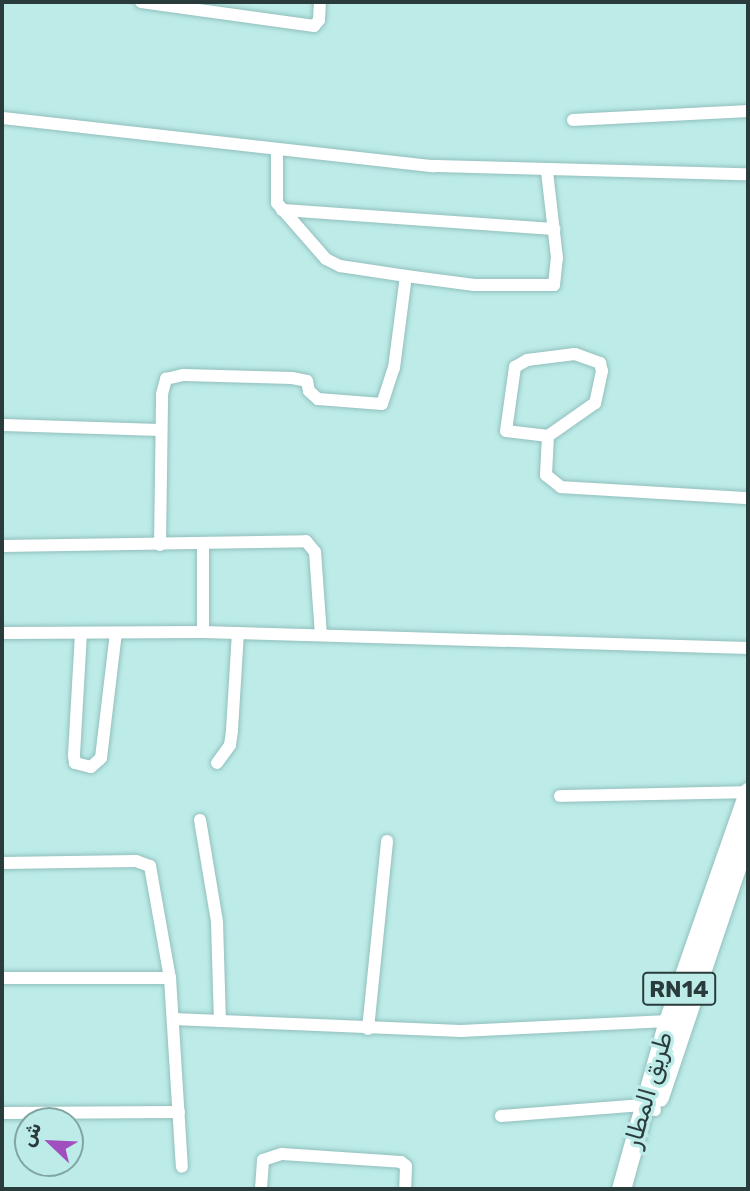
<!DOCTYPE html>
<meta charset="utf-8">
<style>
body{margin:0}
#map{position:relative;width:750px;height:1191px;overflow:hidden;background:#bcebe8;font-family:Rubik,Cairo,sans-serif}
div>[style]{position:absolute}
.roads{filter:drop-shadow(0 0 2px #91bfbc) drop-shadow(0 0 2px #91bfbc)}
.street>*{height:12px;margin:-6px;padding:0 6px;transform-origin:6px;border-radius:6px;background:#fff}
.primary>*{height:19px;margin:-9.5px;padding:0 9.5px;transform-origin:9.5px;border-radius:9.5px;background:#fff}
span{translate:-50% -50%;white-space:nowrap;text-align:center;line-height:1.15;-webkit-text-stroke:7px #bcebe8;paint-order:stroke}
.shield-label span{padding:2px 5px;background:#bcebe8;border:2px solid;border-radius:5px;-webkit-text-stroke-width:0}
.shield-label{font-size:23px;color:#293c3b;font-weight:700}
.street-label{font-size:24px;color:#293c3b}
.frame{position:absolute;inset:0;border:4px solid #293c3b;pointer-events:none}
.north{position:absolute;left:14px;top:1107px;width:70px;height:70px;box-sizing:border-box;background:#bcebe8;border:2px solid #81a5a3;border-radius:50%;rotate:293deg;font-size:19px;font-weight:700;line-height:28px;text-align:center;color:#293c3b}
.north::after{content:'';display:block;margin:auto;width:24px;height:32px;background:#a14fbf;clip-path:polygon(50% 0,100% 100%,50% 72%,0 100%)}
</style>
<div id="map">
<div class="roads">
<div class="street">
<i style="left:141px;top:2px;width:175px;rotate:7.9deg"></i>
<i style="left:314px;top:26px;width:8px;rotate:-50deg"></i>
<i style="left:319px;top:20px;width:18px;rotate:-87deg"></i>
<i style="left:2px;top:118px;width:434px;rotate:6.4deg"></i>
<i style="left:433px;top:166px;width:315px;rotate:1.5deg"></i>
<i style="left:573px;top:120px;width:175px;rotate:-2.9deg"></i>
<i style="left:277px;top:149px;width:54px;rotate:90deg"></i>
<i style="left:277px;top:203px;width:74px;rotate:48.8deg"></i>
<i style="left:326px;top:259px;width:16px;rotate:27deg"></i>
<i style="left:340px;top:266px;width:67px;rotate:8.6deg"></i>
<i style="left:282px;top:210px;width:273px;rotate:4deg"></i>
<i style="left:575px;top:354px;width:27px;rotate:20deg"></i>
<i style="left:600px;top:363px;width:8px;rotate:76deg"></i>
<i style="left:602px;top:371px;width:33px;rotate:102deg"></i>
<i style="left:595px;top:403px;width:57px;rotate:144.9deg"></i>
<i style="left:548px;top:436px;width:42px;rotate:-173.2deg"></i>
<i style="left:506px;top:431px;width:65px;rotate:-82deg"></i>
<i style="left:515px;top:367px;width:14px;rotate:-30deg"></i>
<i style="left:527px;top:360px;width:48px;rotate:-7.1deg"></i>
<i style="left:2px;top:425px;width:159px;rotate:1.8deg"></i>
<i style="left:548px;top:436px;width:39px;rotate:93deg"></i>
<i style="left:546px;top:475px;width:19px;rotate:39deg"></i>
<i style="left:561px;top:487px;width:187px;rotate:3.4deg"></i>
<i style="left:203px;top:543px;width:89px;rotate:90deg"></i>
<i style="left:160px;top:545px;width:151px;rotate:-89.2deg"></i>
<i style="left:162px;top:394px;width:16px;rotate:-75deg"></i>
<i style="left:166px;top:379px;width:18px;rotate:-13deg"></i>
<i style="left:184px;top:375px;width:108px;rotate:1.6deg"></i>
<i style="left:292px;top:378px;width:15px;rotate:11deg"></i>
<i style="left:307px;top:381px;width:10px;rotate:79deg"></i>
<i style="left:309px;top:391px;width:12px;rotate:42deg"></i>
<i style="left:318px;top:399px;width:64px;rotate:4.5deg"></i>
<i style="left:382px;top:404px;width:38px;rotate:-72deg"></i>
<i style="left:394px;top:368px;width:93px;rotate:-82.6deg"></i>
<i style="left:406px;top:276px;width:69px;rotate:7.5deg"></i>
<i style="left:474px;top:285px;width:80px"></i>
<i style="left:554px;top:285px;width:27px;rotate:-84deg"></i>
<i style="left:557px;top:258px;width:87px;rotate:-96.6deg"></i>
<i style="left:2px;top:546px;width:304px;rotate:-0.9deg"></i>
<i style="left:306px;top:541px;width:14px;rotate:51deg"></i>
<i style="left:315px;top:552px;width:83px;rotate:85.9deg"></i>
<i style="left:2px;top:633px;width:201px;rotate:-0.3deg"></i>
<i style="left:203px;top:632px;width:545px;rotate:1.68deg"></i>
<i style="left:81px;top:633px;width:123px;rotate:93.3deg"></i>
<i style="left:74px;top:756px;width:7px;rotate:82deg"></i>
<i style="left:75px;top:763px;width:16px;rotate:14deg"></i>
<i style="left:91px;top:767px;width:13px;rotate:-42deg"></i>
<i style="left:101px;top:758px;width:126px;rotate:-83.2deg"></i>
<i style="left:217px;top:763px;width:22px;rotate:-54deg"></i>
<i style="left:230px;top:745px;width:15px;rotate:-82deg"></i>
<i style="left:232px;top:730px;width:97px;rotate:-86.5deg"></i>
<i style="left:560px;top:796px;width:188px;rotate:-1.2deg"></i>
<i style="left:200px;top:820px;width:103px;rotate:80.5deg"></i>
<i style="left:217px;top:922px;width:99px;rotate:88.3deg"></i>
<i style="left:2px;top:863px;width:134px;rotate:-0.9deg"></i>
<i style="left:136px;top:861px;width:15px;rotate:20deg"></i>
<i style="left:150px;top:866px;width:114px;rotate:79.9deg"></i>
<i style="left:170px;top:978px;width:189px;rotate:86.4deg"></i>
<i style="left:2px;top:978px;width:168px"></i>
<i style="left:173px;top:1019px;width:288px;rotate:2.4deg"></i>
<i style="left:461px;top:1031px;width:207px;rotate:-2.8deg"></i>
<i style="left:368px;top:1029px;width:189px;rotate:-84.2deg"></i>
<i style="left:2px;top:1113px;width:177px;rotate:-0.3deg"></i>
<i style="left:501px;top:1116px;width:142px;rotate:-4.4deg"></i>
<i style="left:643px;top:1105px;width:13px;rotate:23deg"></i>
<i style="left:261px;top:1189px;width:29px;rotate:-86deg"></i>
<i style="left:263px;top:1160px;width:20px;rotate:-18deg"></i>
<i style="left:282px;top:1154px;width:119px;rotate:3.8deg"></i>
<i style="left:401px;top:1162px;width:6px;rotate:39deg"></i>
<i style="left:406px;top:1166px;width:23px;rotate:92deg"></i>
</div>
<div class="primary">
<i style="left:659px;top:1097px;width:279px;rotate:-71.4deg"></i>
<i style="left:621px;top:1189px;width:174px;rotate:-74.4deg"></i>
<i style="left:668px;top:1021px;width:243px;rotate:-70.7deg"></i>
</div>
</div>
<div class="shield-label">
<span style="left:679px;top:989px">RN14</span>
</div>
<div class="street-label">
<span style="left:649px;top:1090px;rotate:-74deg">طريق المطار</span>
</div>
<div class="frame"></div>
<div class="north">ش</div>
</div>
